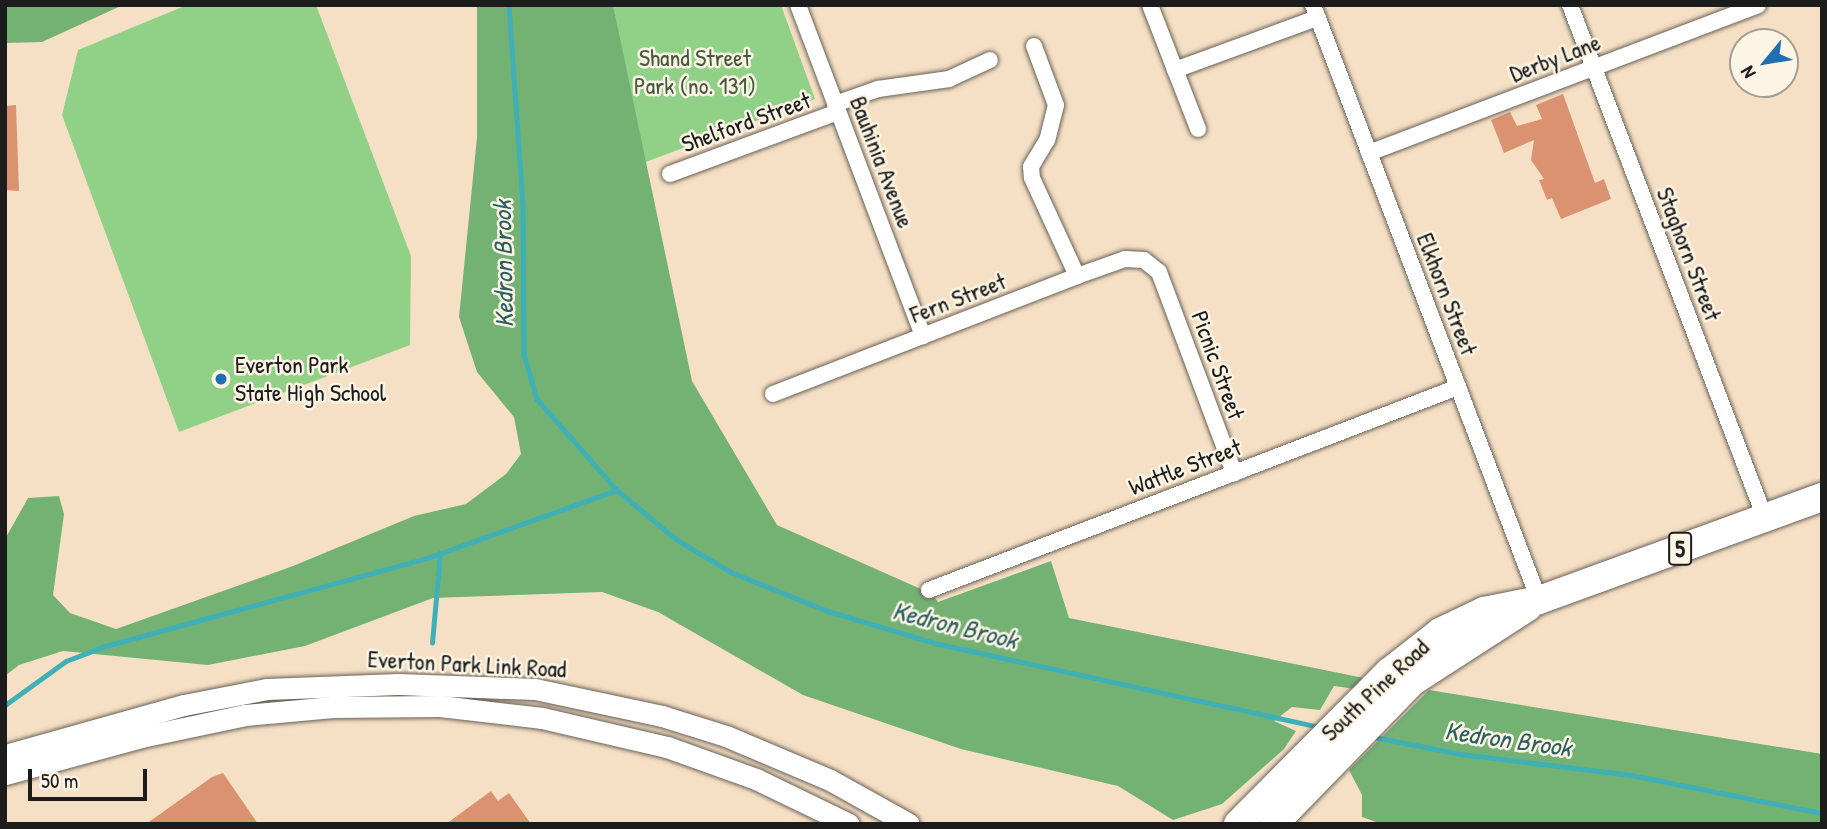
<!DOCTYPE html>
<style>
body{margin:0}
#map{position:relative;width:1827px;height:829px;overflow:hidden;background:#f6e0c5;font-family:"Patrick Hand",sans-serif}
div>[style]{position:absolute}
.green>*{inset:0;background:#91d087}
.forest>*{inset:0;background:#74b274}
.stream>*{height:4.5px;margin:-2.25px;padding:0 2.25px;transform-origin:2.25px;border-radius:2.25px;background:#3fb0b6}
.building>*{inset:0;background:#da9271}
.roads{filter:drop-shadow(0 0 2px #686157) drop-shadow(0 0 2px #686157)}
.street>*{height:16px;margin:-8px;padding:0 8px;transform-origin:8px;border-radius:8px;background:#fff}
.secondary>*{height:21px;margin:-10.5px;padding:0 10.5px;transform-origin:10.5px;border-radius:10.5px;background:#fff}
.highway>*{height:28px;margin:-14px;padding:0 14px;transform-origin:14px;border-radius:14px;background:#fff}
.dots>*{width:19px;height:19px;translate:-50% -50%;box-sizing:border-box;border:4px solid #fcf5e5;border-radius:50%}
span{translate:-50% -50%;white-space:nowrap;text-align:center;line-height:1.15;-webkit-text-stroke:5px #fcf5e5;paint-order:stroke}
.shield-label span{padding:2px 5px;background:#fcf5e5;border:2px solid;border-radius:5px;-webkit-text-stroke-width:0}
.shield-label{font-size:23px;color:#1c1c1c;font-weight:700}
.park-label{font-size:24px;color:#455b41}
.street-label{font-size:24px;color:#1c1c1c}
.poi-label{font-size:24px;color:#1c1c1c}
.left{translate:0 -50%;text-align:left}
.water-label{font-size:26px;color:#2c5f61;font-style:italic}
.frame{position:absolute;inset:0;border:7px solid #1c1c1c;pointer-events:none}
.north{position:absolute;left:1729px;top:28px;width:70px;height:70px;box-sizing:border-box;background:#fcf5e5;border:2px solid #a29e95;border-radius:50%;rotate:240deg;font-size:19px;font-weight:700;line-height:28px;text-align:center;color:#1c1c1c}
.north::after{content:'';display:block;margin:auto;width:24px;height:32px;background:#1f6fb2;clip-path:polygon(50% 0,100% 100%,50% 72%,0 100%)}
.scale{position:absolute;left:28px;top:769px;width:119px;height:32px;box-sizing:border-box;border:4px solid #1c1c1c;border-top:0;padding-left:9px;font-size:21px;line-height:24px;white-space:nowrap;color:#1c1c1c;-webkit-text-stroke:5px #fcf5e5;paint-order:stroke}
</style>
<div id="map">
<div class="green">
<i style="clip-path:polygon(187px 5px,316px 5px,411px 256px,410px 345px,179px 432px,62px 115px,78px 50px)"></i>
<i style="clip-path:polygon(613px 5px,781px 5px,815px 99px,643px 163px)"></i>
</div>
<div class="forest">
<i style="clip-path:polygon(5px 5px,123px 5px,42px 42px,5px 43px)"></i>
<i style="clip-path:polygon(477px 5px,613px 5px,692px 381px,777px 525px,932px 594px,938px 602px,1051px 561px,1069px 618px,1364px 678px,1356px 689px,1334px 686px,1320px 710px,1292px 707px,1274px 721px,1296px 731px,1284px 749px,1222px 804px,1173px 820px,1118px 786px,961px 749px,803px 695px,658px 612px,602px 592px,433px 598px,305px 646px,208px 665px,63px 651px,19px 665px,5px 676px,5px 539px,28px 498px,59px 496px,64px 514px,53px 595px,70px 613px,116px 629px,293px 566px,414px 516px,466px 504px,506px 474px,521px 454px,514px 417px,477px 372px,459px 317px,477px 137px)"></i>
<i style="clip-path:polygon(1429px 690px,1822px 754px,1822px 824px,1382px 824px,1362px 817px,1362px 795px,1349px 770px)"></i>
</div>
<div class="stream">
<i style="left:509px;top:5px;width:199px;rotate:86deg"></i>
<i style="left:523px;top:204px;width:150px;rotate:89.6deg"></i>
<i style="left:524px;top:354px;width:47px;rotate:73.9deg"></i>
<i style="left:537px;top:399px;width:121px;rotate:48.7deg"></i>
<i style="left:617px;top:490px;width:78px;rotate:39.8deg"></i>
<i style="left:677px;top:540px;width:63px;rotate:30.7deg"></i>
<i style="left:731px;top:572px;width:105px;rotate:21.9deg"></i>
<i style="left:828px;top:611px;width:116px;rotate:16.6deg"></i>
<i style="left:939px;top:644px;width:391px;rotate:12.3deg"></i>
<i style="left:432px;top:643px;width:90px;rotate:-84.9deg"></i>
<i style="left:5px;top:705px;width:75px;rotate:-35.8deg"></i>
<i style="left:66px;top:661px;width:39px;rotate:-21deg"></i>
<i style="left:102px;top:647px;width:337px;rotate:-15.3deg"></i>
<i style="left:427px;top:558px;width:202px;rotate:-19.7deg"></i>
<i style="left:1374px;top:737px;width:89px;rotate:11.1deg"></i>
<i style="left:1461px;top:754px;width:171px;rotate:7deg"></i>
<i style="left:1631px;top:775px;width:195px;rotate:11.3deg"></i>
</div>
<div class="building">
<i style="clip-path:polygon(1563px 94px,1595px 183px,1604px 179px,1611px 199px,1561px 219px,1552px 198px,1547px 200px,1539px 180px,1544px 179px,1531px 160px,1534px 140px,1504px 153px,1491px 120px,1510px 112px,1517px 126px,1542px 119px,1536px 105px)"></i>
<i style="clip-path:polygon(16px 105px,19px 191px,5px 190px,5px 106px)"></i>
<i style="clip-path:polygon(223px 773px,258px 824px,146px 824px,212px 777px)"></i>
<i style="clip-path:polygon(491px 791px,498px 801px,509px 793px,531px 824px,446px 824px)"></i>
</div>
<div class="roads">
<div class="street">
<i style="left:798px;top:5px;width:354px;rotate:69.3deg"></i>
<i style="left:1150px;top:5px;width:133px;rotate:68.8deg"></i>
<i style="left:1313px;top:5px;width:636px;rotate:69.2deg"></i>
<i style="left:1570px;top:5px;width:549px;rotate:69.19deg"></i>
<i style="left:1034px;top:46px;width:63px;rotate:69.6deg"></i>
<i style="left:1056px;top:105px;width:36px;rotate:104deg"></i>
<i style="left:1047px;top:140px;width:31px;rotate:121deg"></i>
<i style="left:1031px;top:167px;width:11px;rotate:85deg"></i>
<i style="left:1032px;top:178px;width:108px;rotate:65.3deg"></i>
<i style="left:1175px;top:70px;width:151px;rotate:-20.1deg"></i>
<i style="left:835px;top:104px;width:46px;rotate:-19.2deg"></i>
<i style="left:878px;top:89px;width:72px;rotate:-8deg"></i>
<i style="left:949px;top:79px;width:45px;rotate:-24.9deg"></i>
<i style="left:1369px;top:153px;width:416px;rotate:-20.8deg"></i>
<i style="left:670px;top:174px;width:179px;rotate:-20.3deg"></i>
<i style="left:773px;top:394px;width:326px;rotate:-21.2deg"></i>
<i style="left:1077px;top:276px;width:51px;rotate:-19.5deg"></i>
<i style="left:1125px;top:259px;width:19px;rotate:3deg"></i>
<i style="left:1144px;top:260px;width:19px;rotate:39deg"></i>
<i style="left:1159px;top:272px;width:215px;rotate:69.5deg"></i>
<i style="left:929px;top:590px;width:567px;rotate:-20.99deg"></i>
</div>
<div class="secondary">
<i style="left:5px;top:755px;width:186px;rotate:-15.6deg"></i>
<i style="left:184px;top:705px;width:85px;rotate:-10.9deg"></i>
<i style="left:267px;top:689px;width:131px;rotate:-2.2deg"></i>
<i style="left:398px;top:684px;width:137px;rotate:2.1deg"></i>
<i style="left:535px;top:689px;width:130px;rotate:12deg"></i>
<i style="left:662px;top:716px;width:67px;rotate:17.4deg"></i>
<i style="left:726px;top:736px;width:113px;rotate:22.9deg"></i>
<i style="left:830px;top:780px;width:90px;rotate:29.1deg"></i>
<i style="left:5px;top:774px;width:141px;rotate:-15.2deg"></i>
<i style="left:141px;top:737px;width:106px;rotate:-11.9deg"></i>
<i style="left:245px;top:715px;width:88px;rotate:-5.2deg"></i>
<i style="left:333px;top:707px;width:107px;rotate:-0.5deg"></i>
<i style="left:440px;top:706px;width:103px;rotate:6.7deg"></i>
<i style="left:542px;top:718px;width:128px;rotate:13.1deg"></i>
<i style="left:667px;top:747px;width:95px;rotate:19.8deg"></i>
<i style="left:756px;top:779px;width:103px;rotate:25.8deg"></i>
</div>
<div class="highway">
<i style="left:1238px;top:824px;width:214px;rotate:-45.2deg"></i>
<i style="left:1389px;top:672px;width:65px;rotate:-38.1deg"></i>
<i style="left:1440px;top:632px;width:49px;rotate:-25.5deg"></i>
<i style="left:1484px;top:611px;width:56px;rotate:-11.3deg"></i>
<i style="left:1539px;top:600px;width:301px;rotate:-20deg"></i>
<i style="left:1274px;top:824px;width:198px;rotate:-45.8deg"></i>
<i style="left:1412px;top:682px;width:138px;rotate:-32.9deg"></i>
</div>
</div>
<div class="dots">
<i style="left:221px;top:379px;background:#1f6fb2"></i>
</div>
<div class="shield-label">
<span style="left:1680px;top:549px">5</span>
</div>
<div class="park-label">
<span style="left:695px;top:72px">Shand Street<br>Park (no. 131)</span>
</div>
<div class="street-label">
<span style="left:1555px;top:58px;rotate:-21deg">Derby Lane</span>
<span style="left:746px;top:122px;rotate:-20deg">Shelford Street</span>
<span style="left:882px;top:162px;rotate:69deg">Bauhinia Avenue</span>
<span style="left:1689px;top:254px;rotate:69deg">Staghorn Street</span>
<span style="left:1447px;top:294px;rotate:69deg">Elkhorn Street</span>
<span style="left:958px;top:298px;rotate:-21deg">Fern Street</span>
<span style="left:1218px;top:365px;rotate:70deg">Picnic Street</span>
<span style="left:1185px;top:467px;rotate:-21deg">Wattle Street</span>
<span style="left:467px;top:664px;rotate:3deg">Everton Park Link Road</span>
<span style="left:1375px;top:690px;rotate:-43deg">South Pine Road</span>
</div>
<div class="poi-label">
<span class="left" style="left:235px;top:379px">Everton Park<br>State High School</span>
</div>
<div class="water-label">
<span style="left:503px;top:264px;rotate:-91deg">Kedron Brook</span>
<span style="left:955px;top:625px;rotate:14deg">Kedron Brook</span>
<span style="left:1508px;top:739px;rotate:8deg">Kedron Brook</span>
</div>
<div class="frame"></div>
<div class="north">N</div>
<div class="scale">50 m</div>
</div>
